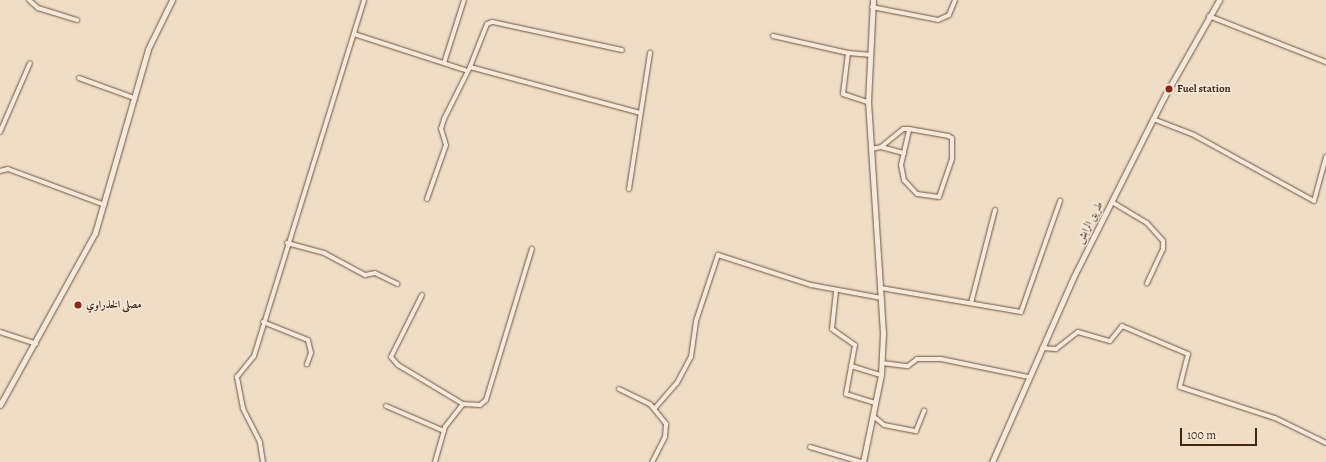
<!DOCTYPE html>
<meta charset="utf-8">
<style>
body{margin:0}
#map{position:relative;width:1326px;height:462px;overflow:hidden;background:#efdec5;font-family:Alegreya,Amiri,serif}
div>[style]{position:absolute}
.roads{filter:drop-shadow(0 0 1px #6f5442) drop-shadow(0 0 1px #6f5442)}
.minor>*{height:4px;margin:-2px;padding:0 2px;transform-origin:2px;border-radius:2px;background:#f5ead9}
.tertiary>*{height:5px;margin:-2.5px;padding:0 2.5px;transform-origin:2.5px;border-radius:2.5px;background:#f5ead9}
.dots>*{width:11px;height:11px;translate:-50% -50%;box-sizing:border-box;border:2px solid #f5ead9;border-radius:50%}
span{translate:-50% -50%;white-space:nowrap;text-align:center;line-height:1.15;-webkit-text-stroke:3px #f5ead9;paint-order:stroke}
.poi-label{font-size:11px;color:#442617;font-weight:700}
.left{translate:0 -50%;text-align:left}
.street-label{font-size:11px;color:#442617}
.scale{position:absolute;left:1180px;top:428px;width:77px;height:18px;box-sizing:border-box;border:2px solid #442617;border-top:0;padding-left:5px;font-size:12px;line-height:14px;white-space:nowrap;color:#442617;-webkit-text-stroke:3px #f5ead9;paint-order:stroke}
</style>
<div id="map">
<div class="roads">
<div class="minor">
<i style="left:29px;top:0;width:12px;rotate:42deg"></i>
<i style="left:38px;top:8px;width:41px;rotate:17.1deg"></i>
<i style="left:872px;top:7px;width:67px;rotate:11.1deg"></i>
<i style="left:938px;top:20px;width:12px;rotate:-24deg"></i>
<i style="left:949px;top:15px;width:16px;rotate:-68deg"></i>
<i style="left:1209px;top:16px;width:126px;rotate:21.5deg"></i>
<i style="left:354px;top:34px;width:117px;rotate:18deg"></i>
<i style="left:773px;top:36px;width:77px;rotate:12.8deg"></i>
<i style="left:848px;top:53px;width:41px;rotate:97deg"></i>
<i style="left:843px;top:94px;width:26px;rotate:18deg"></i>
<i style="left:622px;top:50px;width:133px;rotate:-167.8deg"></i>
<i style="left:492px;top:22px;width:5px;rotate:158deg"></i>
<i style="left:487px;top:24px;width:46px;rotate:111.6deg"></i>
<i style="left:470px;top:67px;width:176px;rotate:15.1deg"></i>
<i style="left:848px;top:53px;width:21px;rotate:5deg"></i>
<i style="left:444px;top:63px;width:66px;rotate:-72.4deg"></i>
<i style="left:79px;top:78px;width:59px;rotate:20deg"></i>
<i style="left:1153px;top:119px;width:44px;rotate:21.3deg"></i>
<i style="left:1194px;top:135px;width:137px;rotate:28.8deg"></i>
<i style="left:1314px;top:201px;width:46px;rotate:-74.7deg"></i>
<i style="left:0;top:132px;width:75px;rotate:-66.5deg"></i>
<i style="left:881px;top:147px;width:24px;rotate:15deg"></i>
<i style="left:871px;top:149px;width:10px;rotate:-11deg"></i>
<i style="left:881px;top:147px;width:28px;rotate:-39deg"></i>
<i style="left:903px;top:129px;width:6px"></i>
<i style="left:909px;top:129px;width:40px;rotate:10deg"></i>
<i style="left:948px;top:136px;width:4px;rotate:27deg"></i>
<i style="left:952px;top:138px;width:21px;rotate:90deg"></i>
<i style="left:952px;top:159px;width:40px;rotate:108.9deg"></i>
<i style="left:939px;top:197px;width:22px;rotate:-172deg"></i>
<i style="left:917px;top:194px;width:19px;rotate:-133deg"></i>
<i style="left:904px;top:180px;width:15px;rotate:-101deg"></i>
<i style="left:901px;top:165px;width:37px;rotate:-77deg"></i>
<i style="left:0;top:171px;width:8px;rotate:-14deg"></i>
<i style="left:8px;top:169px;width:103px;rotate:20.4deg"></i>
<i style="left:629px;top:189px;width:138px;rotate:-81.2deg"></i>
<i style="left:427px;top:199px;width:57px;rotate:-70.6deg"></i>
<i style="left:446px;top:145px;width:17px;rotate:-107deg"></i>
<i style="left:441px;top:129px;width:10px;rotate:-73deg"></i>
<i style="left:444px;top:119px;width:58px;rotate:-63.4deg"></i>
<i style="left:1112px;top:202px;width:41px;rotate:31deg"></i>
<i style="left:1147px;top:223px;width:24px;rotate:48deg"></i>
<i style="left:1163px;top:241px;width:8px;rotate:90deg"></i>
<i style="left:1163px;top:249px;width:38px;rotate:115deg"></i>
<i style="left:287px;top:243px;width:38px;rotate:15deg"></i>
<i style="left:324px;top:253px;width:47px;rotate:28.2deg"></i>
<i style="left:365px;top:275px;width:10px;rotate:-11deg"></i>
<i style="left:375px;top:273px;width:25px;rotate:26deg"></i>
<i style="left:881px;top:288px;width:142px;rotate:9.7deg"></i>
<i style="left:1021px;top:312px;width:118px;rotate:-70.6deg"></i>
<i style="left:836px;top:291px;width:38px;rotate:96deg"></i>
<i style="left:832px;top:329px;width:28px;rotate:35deg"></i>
<i style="left:855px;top:345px;width:50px;rotate:100.4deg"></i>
<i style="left:846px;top:394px;width:31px;rotate:17deg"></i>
<i style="left:422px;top:295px;width:69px;rotate:116.6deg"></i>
<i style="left:391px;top:357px;width:11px;rotate:49deg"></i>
<i style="left:398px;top:365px;width:76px;rotate:31deg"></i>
<i style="left:463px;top:404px;width:29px;rotate:128deg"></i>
<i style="left:445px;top:427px;width:36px;rotate:106deg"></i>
<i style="left:971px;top:303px;width:96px;rotate:-75.5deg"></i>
<i style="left:263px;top:322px;width:48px;rotate:21.8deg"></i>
<i style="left:308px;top:340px;width:13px;rotate:77deg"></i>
<i style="left:311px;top:353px;width:12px;rotate:110deg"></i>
<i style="left:0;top:332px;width:38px;rotate:18deg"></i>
<i style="left:1042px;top:348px;width:14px;rotate:4deg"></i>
<i style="left:1056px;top:349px;width:28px;rotate:-38deg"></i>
<i style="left:1078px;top:332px;width:33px;rotate:16deg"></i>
<i style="left:1110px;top:341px;width:19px;rotate:-51deg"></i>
<i style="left:1122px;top:326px;width:72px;rotate:23deg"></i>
<i style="left:1188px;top:354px;width:34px;rotate:104deg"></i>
<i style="left:1180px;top:387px;width:100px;rotate:18.1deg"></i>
<i style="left:1275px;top:418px;width:57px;rotate:26.1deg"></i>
<i style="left:882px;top:363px;width:26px;rotate:7deg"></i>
<i style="left:908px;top:366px;width:11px;rotate:-38deg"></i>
<i style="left:917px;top:359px;width:24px"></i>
<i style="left:941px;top:359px;width:90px;rotate:11.6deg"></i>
<i style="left:851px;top:366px;width:31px;rotate:17deg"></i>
<i style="left:619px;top:389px;width:34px;rotate:26deg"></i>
<i style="left:650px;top:404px;width:26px;rotate:51deg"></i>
<i style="left:666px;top:424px;width:13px;rotate:94deg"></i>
<i style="left:665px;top:437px;width:28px;rotate:117deg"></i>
<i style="left:463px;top:404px;width:17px;rotate:3deg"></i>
<i style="left:480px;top:405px;width:8px;rotate:-40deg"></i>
<i style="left:486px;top:400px;width:158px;rotate:-73.1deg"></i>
<i style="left:386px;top:406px;width:63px;rotate:23.3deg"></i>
<i style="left:655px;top:408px;width:33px;rotate:-49deg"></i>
<i style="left:677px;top:383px;width:30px;rotate:-62deg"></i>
<i style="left:691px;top:357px;width:36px;rotate:-82deg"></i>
<i style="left:696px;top:321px;width:70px;rotate:-71.6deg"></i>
<i style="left:718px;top:255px;width:98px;rotate:17.9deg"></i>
<i style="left:811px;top:285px;width:72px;rotate:10.4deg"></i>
<i style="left:873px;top:416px;width:14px;rotate:39deg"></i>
<i style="left:884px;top:425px;width:33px;rotate:11deg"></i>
<i style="left:916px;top:431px;width:22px;rotate:-68deg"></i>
<i style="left:810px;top:447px;width:53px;rotate:16.4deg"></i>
<i style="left:263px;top:462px;width:20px;rotate:-99deg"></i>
<i style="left:260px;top:442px;width:38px;rotate:-117deg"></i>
<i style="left:243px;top:408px;width:32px;rotate:-101deg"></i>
<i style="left:237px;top:377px;width:27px;rotate:-51deg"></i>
<i style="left:254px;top:356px;width:373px;rotate:-72.8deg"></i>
</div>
<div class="tertiary">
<i style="left:0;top:405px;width:196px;rotate:-61.1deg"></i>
<i style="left:95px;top:233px;width:191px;rotate:-73.9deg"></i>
<i style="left:148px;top:49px;width:55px;rotate:-63.9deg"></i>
<i style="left:863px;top:462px;width:89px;rotate:-78.3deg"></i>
<i style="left:881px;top:375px;width:42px;rotate:-87.3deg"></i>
<i style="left:883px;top:333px;width:231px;rotate:-93.7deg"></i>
<i style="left:868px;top:102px;width:102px;rotate:-87.2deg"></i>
<i style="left:992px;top:462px;width:201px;rotate:-66.2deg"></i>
<i style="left:1073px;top:278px;width:203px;rotate:-63.3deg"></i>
<i style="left:1164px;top:97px;width:112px;rotate:-60.4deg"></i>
</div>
</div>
<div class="dots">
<i style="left:1169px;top:89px;background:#8f2418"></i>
<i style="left:78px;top:305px;background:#8f2418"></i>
</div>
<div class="poi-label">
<span class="left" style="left:1177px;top:89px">Fuel station</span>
<span class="left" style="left:86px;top:305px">مصلى الخذراوي</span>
</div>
<div class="street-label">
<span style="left:1090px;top:223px;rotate:-63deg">طريق الرابش</span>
</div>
<div class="scale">100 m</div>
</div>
